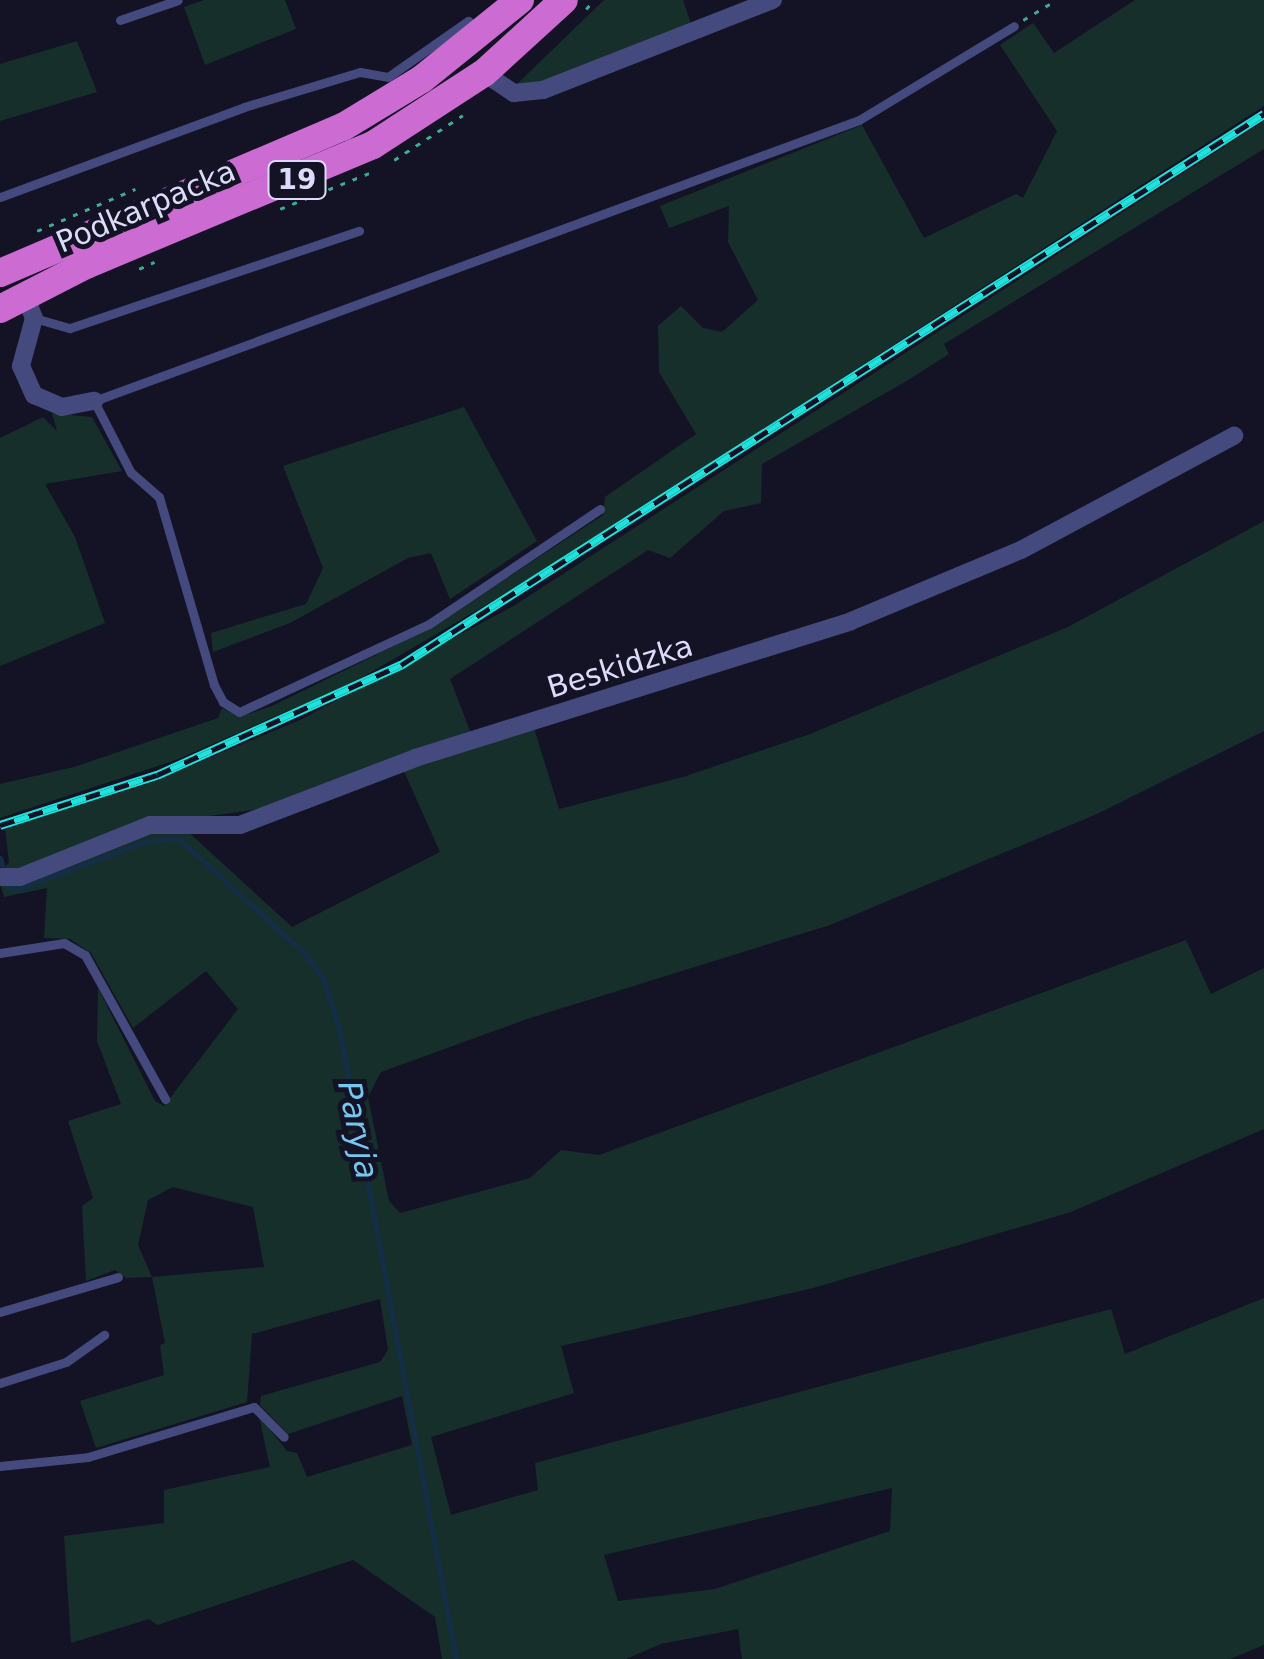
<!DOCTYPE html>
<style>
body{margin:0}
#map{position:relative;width:1264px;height:1659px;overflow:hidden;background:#131325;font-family:"DejaVu Sans",sans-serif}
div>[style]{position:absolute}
.green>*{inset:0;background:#162f2b}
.stream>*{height:5px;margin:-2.5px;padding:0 2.5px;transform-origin:2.5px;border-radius:2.5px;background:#152e47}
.path>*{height:2.5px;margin-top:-1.25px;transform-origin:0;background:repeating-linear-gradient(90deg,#40aa96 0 5px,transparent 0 13px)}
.service>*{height:9px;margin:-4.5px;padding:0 4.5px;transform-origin:4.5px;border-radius:4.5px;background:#44497e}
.minor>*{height:18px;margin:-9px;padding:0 9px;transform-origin:9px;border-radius:9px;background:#44497e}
.trunk>*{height:28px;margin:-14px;padding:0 14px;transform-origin:14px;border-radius:14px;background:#cc6cd2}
.rail>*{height:9px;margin-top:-4.5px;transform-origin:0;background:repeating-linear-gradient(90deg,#131325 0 15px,#20e2dc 0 30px);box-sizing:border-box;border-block:2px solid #20e2dc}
span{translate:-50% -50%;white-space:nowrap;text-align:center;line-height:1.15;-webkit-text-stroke:10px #131325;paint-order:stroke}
.shield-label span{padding:2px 8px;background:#131325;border:2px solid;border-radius:8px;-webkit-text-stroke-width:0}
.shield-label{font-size:28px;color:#dcdcfa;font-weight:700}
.street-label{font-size:30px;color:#dcdcfa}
.water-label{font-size:32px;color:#77c6ed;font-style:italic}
</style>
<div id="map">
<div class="green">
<i style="clip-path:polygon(204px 0,285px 0,296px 29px,205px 65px,184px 7px)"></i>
<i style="clip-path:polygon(604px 0,683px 0,691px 24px,543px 82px,516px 85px)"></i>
<i style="clip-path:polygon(1135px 0,1264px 0,1264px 106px,529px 580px,356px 681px,176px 760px,0 818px,0 784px,74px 767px,218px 718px,222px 708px,239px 717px,272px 706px,431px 628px,603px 515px,605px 497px,696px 434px,659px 372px,658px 326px,681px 306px,703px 328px,722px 332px,758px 300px,728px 242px,729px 206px,669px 228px,660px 206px,862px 125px,924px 238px,1016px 194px,1023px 198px,1057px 131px,1000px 45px,1033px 23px,1054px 53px)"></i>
<i style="clip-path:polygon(77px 41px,97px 92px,0 121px,0 64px)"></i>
<i style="clip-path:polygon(1264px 121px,1264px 149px,944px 344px,949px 354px,910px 379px,762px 464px,761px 503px,724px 511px,670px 558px,648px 550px,450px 679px,472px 736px,274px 807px,194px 818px,10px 873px,0 870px,9px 863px,5px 828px,150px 783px,302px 719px,515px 605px)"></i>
<i style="clip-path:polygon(464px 407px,537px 541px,450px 599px,431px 553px,408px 558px,290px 623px,213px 652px,211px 633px,306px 604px,323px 568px,283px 466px)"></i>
<i style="clip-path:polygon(52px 413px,92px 417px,122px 471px,45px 484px,75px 537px,105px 623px,0 666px,0 438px,43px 417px,57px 431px)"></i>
<i style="clip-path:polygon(evenodd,1264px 521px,1264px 731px,1097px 814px,830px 925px,527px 1019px,381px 1072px,368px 1097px,389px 1201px,400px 1213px,530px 1178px,561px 1150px,599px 1155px,1186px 940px,1211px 994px,1264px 968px,1264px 1129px,1071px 1212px,813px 1288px,561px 1346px,574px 1393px,431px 1437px,451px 1515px,538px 1490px,535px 1463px,918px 1360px,1111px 1309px,1125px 1354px,1264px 1298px,1264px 1645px,1230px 1659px,742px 1659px,738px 1629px,661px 1644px,626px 1659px,442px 1659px,435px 1617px,353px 1560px,157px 1625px,149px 1619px,71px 1643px,64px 1536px,164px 1523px,164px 1490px,270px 1467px,259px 1416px,287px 1451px,297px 1453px,307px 1477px,412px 1445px,402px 1396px,288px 1434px,260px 1405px,261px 1396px,380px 1362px,388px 1350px,380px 1299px,252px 1334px,247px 1402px,96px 1448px,80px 1401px,164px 1375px,160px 1345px,165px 1343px,152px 1277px,126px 1278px,115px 1270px,86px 1281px,82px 1206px,93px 1198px,68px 1121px,121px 1104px,97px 1041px,98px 988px,155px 1101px,164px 1106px,238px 1009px,206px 971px,133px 1028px,91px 953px,70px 939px,44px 938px,47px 888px,4px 897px,0 884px,152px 831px,185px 829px,292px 927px,440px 852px,403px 769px,534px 728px,559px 809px,683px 777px,810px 734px,1068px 627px,1264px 521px,173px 1187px,253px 1207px,264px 1267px,152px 1277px,138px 1245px,148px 1200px,173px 1187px,1264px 521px,892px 1488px,890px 1531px,715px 1589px,618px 1601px,604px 1555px,892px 1488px)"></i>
</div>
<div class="stream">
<i style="left:0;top:858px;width:7px;rotate:74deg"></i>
<i style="left:7px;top:887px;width:11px;rotate:10deg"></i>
<i style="left:18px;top:889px;width:134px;rotate:-20.5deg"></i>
<i style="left:144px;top:842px;width:34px;rotate:-7deg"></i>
<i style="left:178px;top:838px;width:173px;rotate:42.4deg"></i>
<i style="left:306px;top:955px;width:32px;rotate:55deg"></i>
<i style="left:324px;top:981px;width:49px;rotate:72.3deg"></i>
<i style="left:339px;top:1028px;width:642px;rotate:79.5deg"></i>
</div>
<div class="path">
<i style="left:586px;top:9px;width:12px;rotate:-48deg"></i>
<i style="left:1023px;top:20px;width:39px;rotate:-31deg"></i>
<i style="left:394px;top:160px;width:82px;rotate:-33.1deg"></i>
<i style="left:280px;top:209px;width:96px;rotate:-22deg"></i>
<i style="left:37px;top:231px;width:107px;rotate:-23.2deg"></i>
<i style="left:139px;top:269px;width:17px;rotate:-25deg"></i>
</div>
<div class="service">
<i style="left:120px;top:20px;width:61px;rotate:-19deg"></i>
<i style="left:0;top:197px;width:260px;rotate:-20.2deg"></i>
<i style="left:244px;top:107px;width:121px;rotate:-16.8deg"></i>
<i style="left:360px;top:72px;width:28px;rotate:10deg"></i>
<i style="left:388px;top:77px;width:98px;rotate:-35deg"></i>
<i style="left:468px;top:21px;width:11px;rotate:41deg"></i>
<i style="left:34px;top:318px;width:37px;rotate:16deg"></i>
<i style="left:70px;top:328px;width:305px;rotate:-18.6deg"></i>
<i style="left:600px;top:509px;width:206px;rotate:146.1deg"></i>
<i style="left:429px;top:624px;width:209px;rotate:155.1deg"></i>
<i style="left:239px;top:712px;width:19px;rotate:-148deg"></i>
<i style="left:223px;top:702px;width:19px;rotate:-118deg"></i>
<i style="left:214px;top:685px;width:196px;rotate:-106.3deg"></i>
<i style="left:159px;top:497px;width:37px;rotate:-139deg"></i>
<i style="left:131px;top:473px;width:81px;rotate:-117.2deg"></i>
<i style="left:94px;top:401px;width:815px;rotate:-20.17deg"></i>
<i style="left:859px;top:120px;width:181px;rotate:-31.2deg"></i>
<i style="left:0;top:953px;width:65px;rotate:-8.9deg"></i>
<i style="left:64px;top:943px;width:24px;rotate:30deg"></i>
<i style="left:85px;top:955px;width:165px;rotate:60.9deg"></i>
<i style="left:0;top:1312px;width:123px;rotate:-16.5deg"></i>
<i style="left:0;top:1383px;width:69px;rotate:-17.7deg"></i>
<i style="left:66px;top:1362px;width:47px;rotate:-35.4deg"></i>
<i style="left:0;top:1466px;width:88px;rotate:-5.8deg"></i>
<i style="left:88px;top:1457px;width:173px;rotate:-16.8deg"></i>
<i style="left:254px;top:1407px;width:42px;rotate:45deg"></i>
</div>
<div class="minor">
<i style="left:484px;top:73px;width:36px;rotate:34deg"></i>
<i style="left:514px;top:93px;width:29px;rotate:-6deg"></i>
<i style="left:543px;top:90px;width:247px;rotate:-21.4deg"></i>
<i style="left:25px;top:295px;width:25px;rotate:69deg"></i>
<i style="left:34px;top:318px;width:50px;rotate:105.2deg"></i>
<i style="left:21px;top:366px;width:32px;rotate:66deg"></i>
<i style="left:34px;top:395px;width:30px;rotate:23deg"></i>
<i style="left:62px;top:407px;width:33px;rotate:-11deg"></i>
<i style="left:0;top:877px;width:20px"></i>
<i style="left:20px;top:877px;width:140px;rotate:-21.8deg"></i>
<i style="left:150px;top:825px;width:90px"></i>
<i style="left:240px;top:825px;width:187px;rotate:-20.9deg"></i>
<i style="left:415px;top:758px;width:457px;rotate:-17.4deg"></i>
<i style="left:851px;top:621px;width:184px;rotate:-22.7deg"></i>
<i style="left:1021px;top:550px;width:242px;rotate:-28.2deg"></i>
</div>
<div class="trunk">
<i style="left:0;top:273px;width:373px;rotate:-23.1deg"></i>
<i style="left:343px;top:127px;width:92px;rotate:-31.3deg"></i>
<i style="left:422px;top:79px;width:126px;rotate:-38.9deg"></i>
<i style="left:0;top:309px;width:97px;rotate:-27.1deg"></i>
<i style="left:86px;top:265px;width:311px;rotate:-22.7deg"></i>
<i style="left:373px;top:145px;width:132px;rotate:-33deg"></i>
<i style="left:484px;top:73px;width:108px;rotate:-42.4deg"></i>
</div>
<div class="rail">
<i style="left:0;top:825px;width:165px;rotate:-17.7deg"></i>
<i style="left:157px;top:775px;width:268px;rotate:-24.3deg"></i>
<i style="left:401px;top:665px;width:1024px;rotate:-32.56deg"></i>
</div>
<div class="shield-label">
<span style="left:297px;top:180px">19</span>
</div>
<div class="street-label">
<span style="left:146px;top:207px;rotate:-23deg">Podkarpacka</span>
<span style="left:620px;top:667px;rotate:-17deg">Beskidzka</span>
</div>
<div class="water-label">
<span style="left:358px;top:1130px;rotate:79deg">Paryja</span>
</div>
</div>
